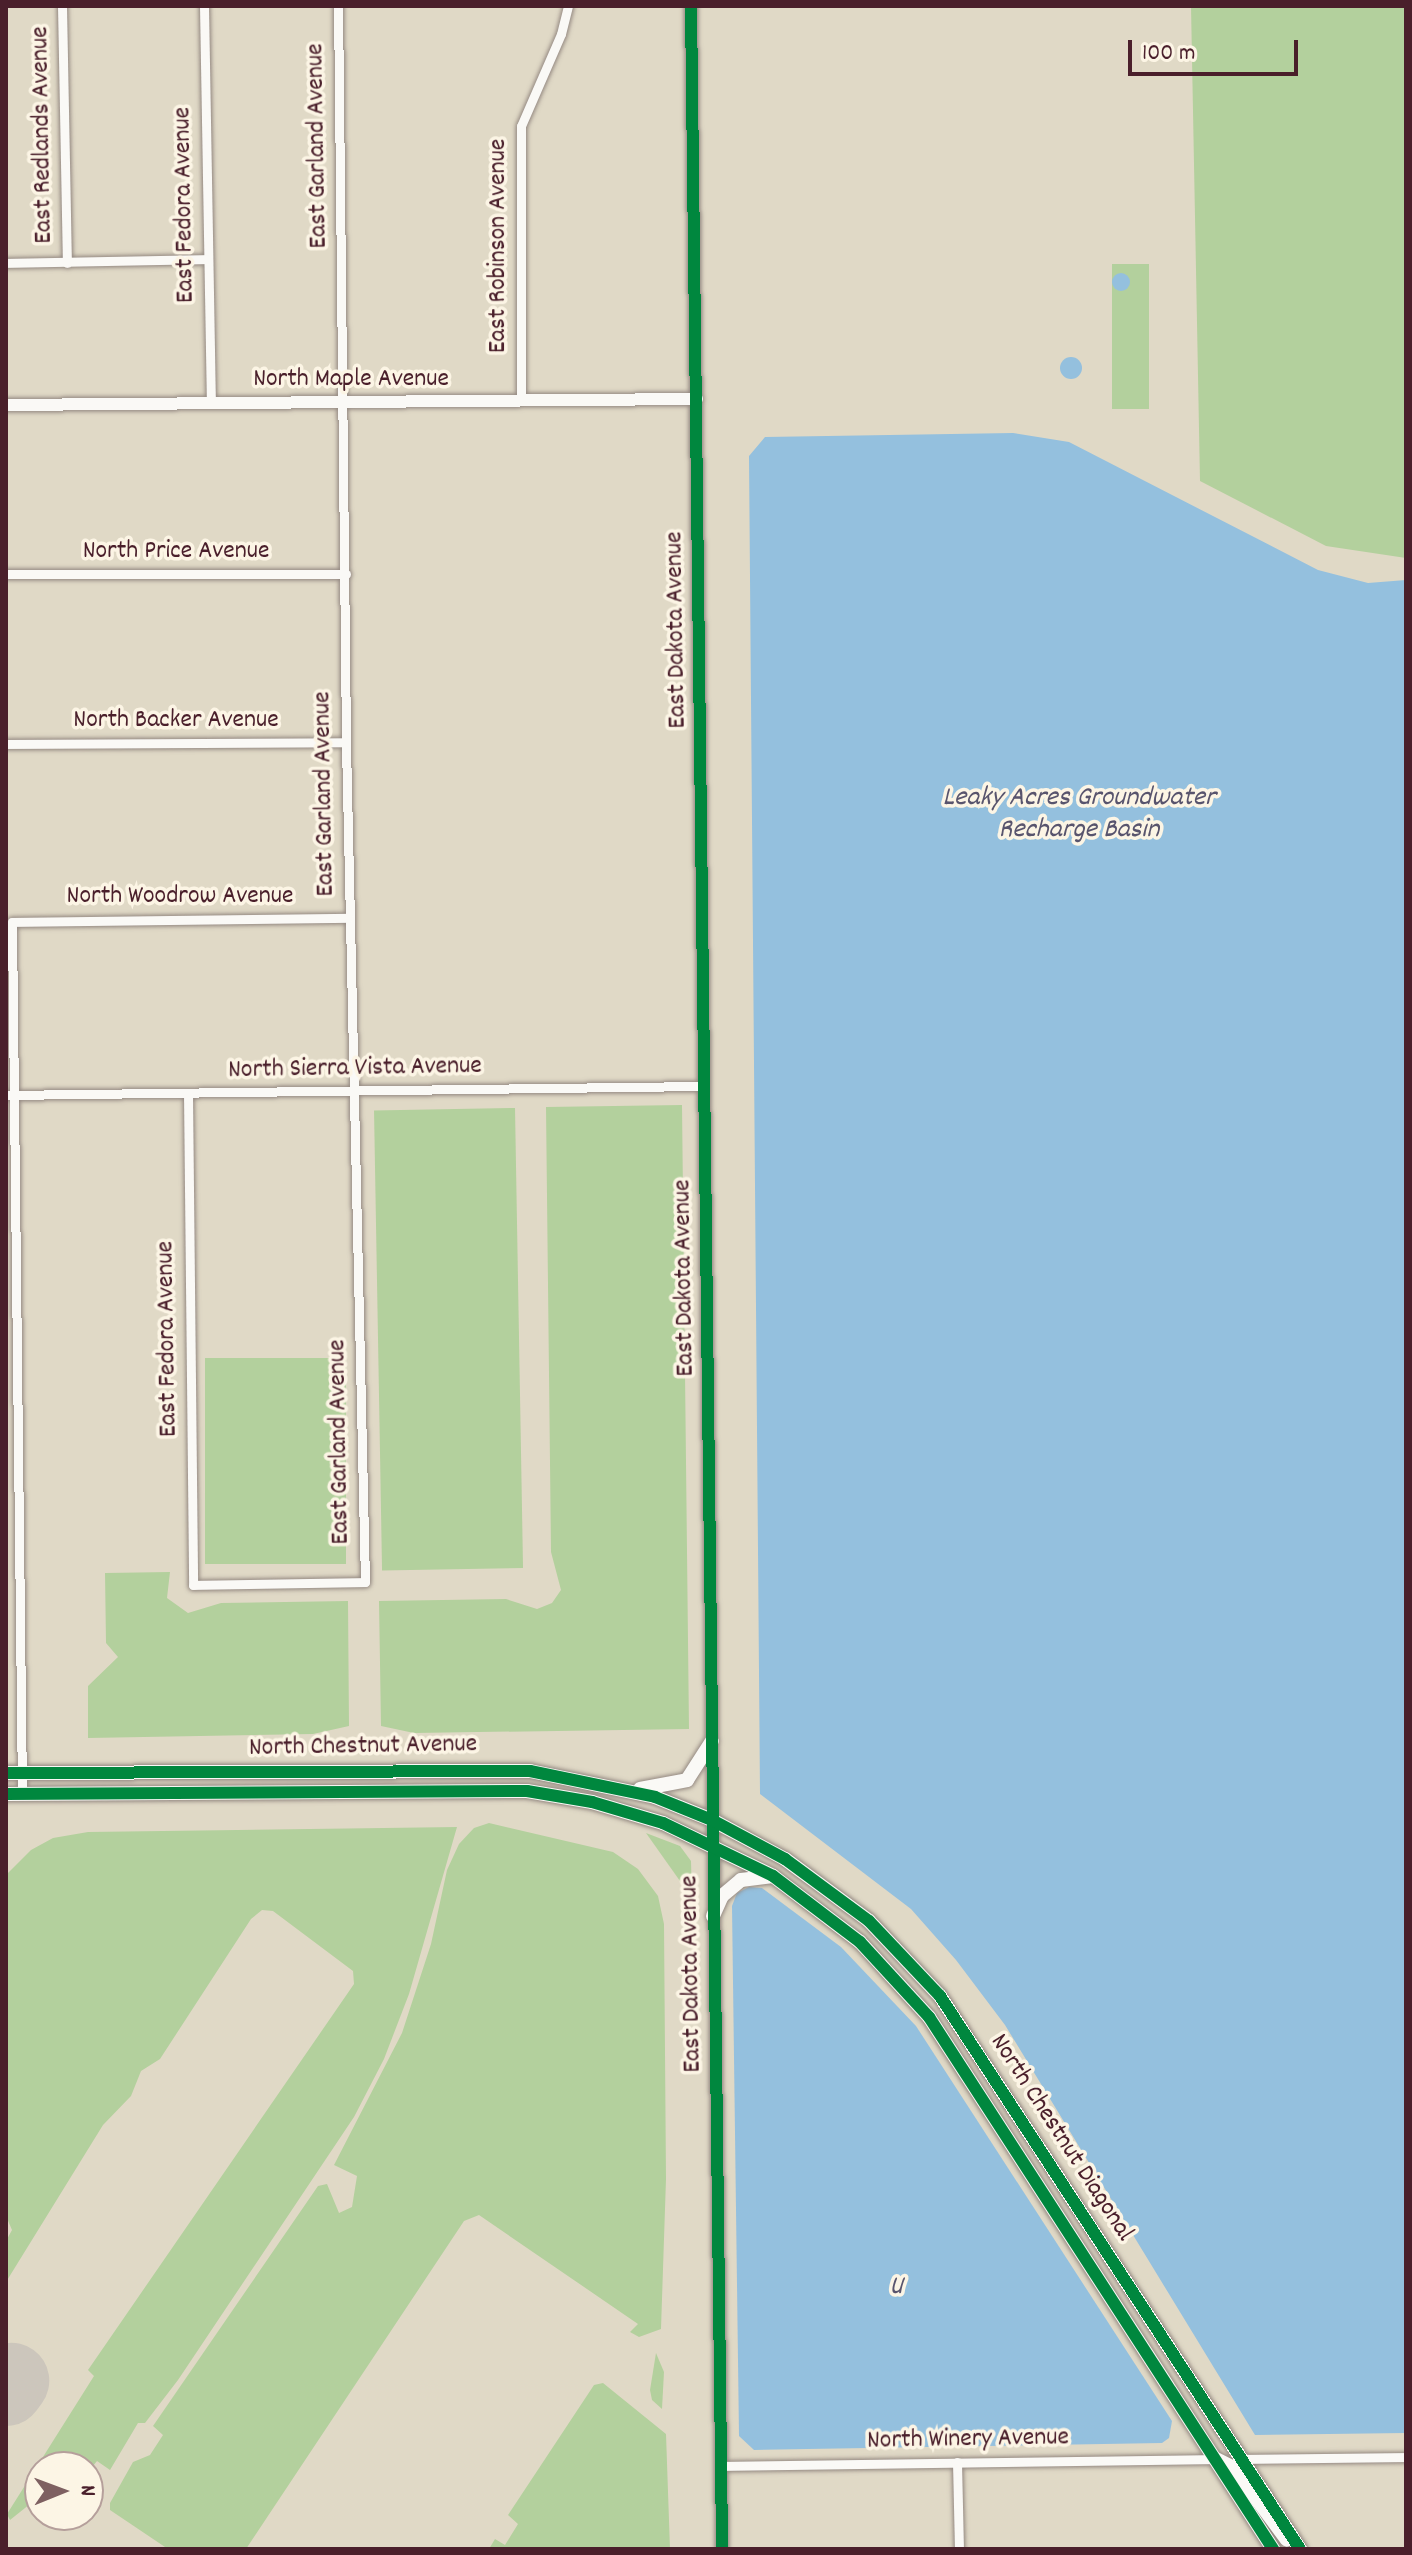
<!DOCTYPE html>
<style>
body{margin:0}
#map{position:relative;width:1412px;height:2555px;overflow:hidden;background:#e0d9c6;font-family:Dekko,sans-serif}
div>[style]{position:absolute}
.green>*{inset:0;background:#b3d09d;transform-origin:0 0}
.water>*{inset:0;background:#94c0de}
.round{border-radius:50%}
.runway>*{height:76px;margin:-38px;padding:0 38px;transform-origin:38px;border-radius:38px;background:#ccc6bc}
.roads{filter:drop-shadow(0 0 2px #948982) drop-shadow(0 0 2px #948982)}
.minor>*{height:9px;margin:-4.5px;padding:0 4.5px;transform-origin:4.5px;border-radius:4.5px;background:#faf9f6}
.tertiary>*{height:12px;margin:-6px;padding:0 6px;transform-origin:6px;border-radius:6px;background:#faf9f6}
.secondary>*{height:14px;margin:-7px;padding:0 7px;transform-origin:7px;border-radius:7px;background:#faf9f6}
.cycleway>*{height:12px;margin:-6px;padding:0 6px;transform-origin:6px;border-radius:6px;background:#00873e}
span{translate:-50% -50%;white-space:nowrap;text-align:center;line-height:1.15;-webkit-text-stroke:7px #fcf5e5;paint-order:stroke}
.street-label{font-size:26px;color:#4a1f2b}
.water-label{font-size:28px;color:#58546d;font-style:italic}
.frame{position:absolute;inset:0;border:8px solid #4a1f2b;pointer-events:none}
.north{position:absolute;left:24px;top:2451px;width:80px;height:80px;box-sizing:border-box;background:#fcf5e5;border:2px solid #b59f9b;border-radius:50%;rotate:89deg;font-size:22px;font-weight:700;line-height:32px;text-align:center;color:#4a1f2b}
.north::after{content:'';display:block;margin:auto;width:28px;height:36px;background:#7e6061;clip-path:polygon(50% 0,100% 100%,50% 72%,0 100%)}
.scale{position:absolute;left:1128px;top:40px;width:170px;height:36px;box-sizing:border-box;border:4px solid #4a1f2b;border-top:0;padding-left:10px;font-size:24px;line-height:28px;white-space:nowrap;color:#4a1f2b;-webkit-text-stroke:6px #fcf5e5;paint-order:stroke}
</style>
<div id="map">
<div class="green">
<i style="clip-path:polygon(1191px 6px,1406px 6px,1406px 558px,1326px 546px,1200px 481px)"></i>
<i style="left:1112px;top:264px;width:37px;height:145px"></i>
<i style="clip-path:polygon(682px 1105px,689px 1729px,414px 1733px,381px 1726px,379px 1601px,506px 1599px,537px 1609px,552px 1603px,561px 1590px,551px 1552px,546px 1107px)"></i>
<i style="left:515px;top:1108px;width:460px;height:141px;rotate:89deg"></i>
<i style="left:346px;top:1358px;width:206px;height:141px;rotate:90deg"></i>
<i style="clip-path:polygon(170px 1572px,167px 1598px,188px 1613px,221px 1603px,348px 1601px,349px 1726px,313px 1734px,88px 1738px,88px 1686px,118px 1657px,106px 1643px,105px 1573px)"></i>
<i style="clip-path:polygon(489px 1823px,613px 1852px,638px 1869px,658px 1896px,664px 1924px,666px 2179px,661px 2329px,639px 2337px,630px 2332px,638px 2324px,479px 2215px,464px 2221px,246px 2549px,168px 2549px,110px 2510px,110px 2503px,133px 2462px,150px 2455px,163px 2435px,153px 2426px,318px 2186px,327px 2184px,339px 2213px,352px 2207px,357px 2176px,334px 2165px,402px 2033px,431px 1944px,447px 1870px,459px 1844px,474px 1828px)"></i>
<i style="clip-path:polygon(457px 1827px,409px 1994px,384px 2059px,354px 2117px,178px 2380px,145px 2423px,138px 2423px,110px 2470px,97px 2461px,88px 2472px,88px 2467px,40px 2467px,40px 2496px,10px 2520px,7px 2514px,94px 2376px,88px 2370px,354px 1984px,353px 1971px,273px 1911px,262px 1910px,251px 1919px,160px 2059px,141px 2071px,131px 2096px,103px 2125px,6px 2282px,6px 2241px,12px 2230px,6px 2216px,6px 1875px,31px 1850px,53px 1838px,88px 1832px)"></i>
<i style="clip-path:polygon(646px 1833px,680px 1846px,691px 1861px,692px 1898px)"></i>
<i style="clip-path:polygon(656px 2353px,664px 2372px,662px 2409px,652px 2400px,650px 2390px)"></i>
<i style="clip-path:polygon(603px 2383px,666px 2434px,670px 2549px,489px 2549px,495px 2539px,505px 2545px,518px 2524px,508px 2515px,594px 2385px)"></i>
</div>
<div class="water">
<i class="round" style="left:1112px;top:273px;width:18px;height:18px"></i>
<i class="round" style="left:1060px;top:357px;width:22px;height:22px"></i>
<i style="clip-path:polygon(1013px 433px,1069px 442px,1318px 570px,1368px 583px,1406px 580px,1406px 2433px,1255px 2435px,1005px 2025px,956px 1960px,911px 1909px,760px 1794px,749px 456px,765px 437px)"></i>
<i style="clip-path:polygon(749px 1887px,762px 1888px,841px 1947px,916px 2026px,1172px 2421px,1169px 2438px,1162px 2443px,754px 2450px,739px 2436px,732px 1906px,737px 1893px)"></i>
</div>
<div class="runway">
<i style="left:6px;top:2388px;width:9px;rotate:-54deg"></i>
</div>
<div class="roads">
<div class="minor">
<i style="left:62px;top:6px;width:257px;rotate:88.9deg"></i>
<i style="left:204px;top:6px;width:396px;rotate:89deg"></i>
<i style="left:6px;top:263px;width:202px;rotate:-1.1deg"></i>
<i style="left:521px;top:400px;width:274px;rotate:-90deg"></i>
<i style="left:521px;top:126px;width:100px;rotate:-66.5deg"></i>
<i style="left:561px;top:34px;width:29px;rotate:-76deg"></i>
<i style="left:6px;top:574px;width:340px"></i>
<i style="left:6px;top:744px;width:340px;rotate:-0.3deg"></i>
<i style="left:188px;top:1093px;width:492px;rotate:89.4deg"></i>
<i style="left:193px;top:1585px;width:172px;rotate:-1deg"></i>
<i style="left:365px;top:1582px;width:840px;rotate:-91.3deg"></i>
<i style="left:346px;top:742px;width:736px;rotate:-90.62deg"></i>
<i style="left:6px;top:1095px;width:699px;rotate:-0.74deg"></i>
<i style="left:22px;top:1794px;width:872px;rotate:-90.66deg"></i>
<i style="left:12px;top:922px;width:337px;rotate:-0.7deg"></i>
<i style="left:1241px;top:2459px;width:165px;rotate:-0.7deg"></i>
<i style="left:957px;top:2462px;width:87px;rotate:88.7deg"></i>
<i style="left:721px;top:2466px;width:495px;rotate:-0.8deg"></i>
</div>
<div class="tertiary">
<i style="left:691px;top:6px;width:2543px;rotate:89.3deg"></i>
<i style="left:6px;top:405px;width:691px;rotate:-0.5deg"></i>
</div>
<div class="secondary">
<i style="left:6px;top:1773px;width:524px;rotate:-0.22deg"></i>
<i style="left:530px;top:1771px;width:128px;rotate:11.7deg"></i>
<i style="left:655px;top:1797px;width:61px;rotate:22deg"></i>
<i style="left:712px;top:1820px;width:83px;rotate:28.1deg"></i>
<i style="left:785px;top:1859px;width:104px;rotate:36.4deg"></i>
<i style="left:869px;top:1921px;width:103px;rotate:46.6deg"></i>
<i style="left:940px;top:1996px;width:660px;rotate:56.94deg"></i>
<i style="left:640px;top:1789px;width:48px;rotate:-10.8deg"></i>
<i style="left:687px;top:1780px;width:46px;rotate:-57.3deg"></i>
<i style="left:6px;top:1794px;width:521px;rotate:-0.33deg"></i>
<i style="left:527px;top:1791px;width:66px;rotate:9.6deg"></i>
<i style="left:592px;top:1802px;width:74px;rotate:16.5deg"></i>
<i style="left:663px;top:1823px;width:122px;rotate:25.7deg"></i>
<i style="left:773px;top:1876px;width:109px;rotate:37.2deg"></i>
<i style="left:860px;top:1942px;width:102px;rotate:47.4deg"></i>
<i style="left:929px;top:2017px;width:634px;rotate:57.11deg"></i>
<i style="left:713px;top:1916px;width:22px;rotate:-66deg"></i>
<i style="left:722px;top:1896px;width:25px;rotate:-40deg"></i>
<i style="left:741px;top:1880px;width:32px;rotate:-7deg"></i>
<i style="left:1216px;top:2459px;width:20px;rotate:27deg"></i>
<i style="left:1234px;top:2468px;width:89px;rotate:53.6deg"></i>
</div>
</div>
<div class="cycleway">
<i style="left:691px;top:6px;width:2543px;rotate:89.3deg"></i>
<i style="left:6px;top:1773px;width:524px;rotate:-0.22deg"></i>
<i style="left:530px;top:1771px;width:128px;rotate:11.7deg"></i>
<i style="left:655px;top:1797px;width:61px;rotate:22deg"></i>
<i style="left:712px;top:1820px;width:83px;rotate:28.1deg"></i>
<i style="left:785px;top:1859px;width:104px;rotate:36.4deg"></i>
<i style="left:869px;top:1921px;width:103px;rotate:46.6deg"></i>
<i style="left:940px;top:1996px;width:660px;rotate:56.94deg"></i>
<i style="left:6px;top:1794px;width:521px;rotate:-0.33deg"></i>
<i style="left:527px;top:1791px;width:66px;rotate:9.6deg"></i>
<i style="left:592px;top:1802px;width:74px;rotate:16.5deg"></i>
<i style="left:663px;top:1823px;width:122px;rotate:25.7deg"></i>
<i style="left:773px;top:1876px;width:109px;rotate:37.2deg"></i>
<i style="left:860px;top:1942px;width:102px;rotate:47.4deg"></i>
<i style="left:929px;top:2017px;width:634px;rotate:57.11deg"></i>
</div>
<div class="street-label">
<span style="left:43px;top:135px;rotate:-91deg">East Redlands Avenue</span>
<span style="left:318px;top:146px;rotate:-91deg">East Garland Avenue</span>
<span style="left:185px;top:205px;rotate:-91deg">East Fedora Avenue</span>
<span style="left:499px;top:246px;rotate:-90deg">East Robinson Avenue</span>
<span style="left:351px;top:380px">North Maple Avenue</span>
<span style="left:176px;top:552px">North Price Avenue</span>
<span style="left:677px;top:630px;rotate:-91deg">East Dakota Avenue</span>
<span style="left:176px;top:721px">North Backer Avenue</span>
<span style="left:325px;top:794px;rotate:-91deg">East Garland Avenue</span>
<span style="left:180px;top:897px">North Woodrow Avenue</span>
<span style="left:355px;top:1069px;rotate:-1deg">North Sierra Vista Avenue</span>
<span style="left:685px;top:1278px;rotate:-91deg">East Dakota Avenue</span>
<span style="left:168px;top:1339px;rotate:-91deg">East Fedora Avenue</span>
<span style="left:340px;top:1442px;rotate:-91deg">East Garland Avenue</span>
<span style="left:363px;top:1747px;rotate:-1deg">North Chestnut Avenue</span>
<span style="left:692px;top:1974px;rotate:-91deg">East Dakota Avenue</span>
<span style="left:1061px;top:2138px;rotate:57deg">North Chestnut Diagonal</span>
<span style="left:968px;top:2440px;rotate:-1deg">North Winery Avenue</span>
</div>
<div class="water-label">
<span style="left:1079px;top:815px">Leaky Acres Groundwater<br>Recharge Basin</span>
<span style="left:896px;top:2288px">U</span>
</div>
<div class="frame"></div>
<div class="north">N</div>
<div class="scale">100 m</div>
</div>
